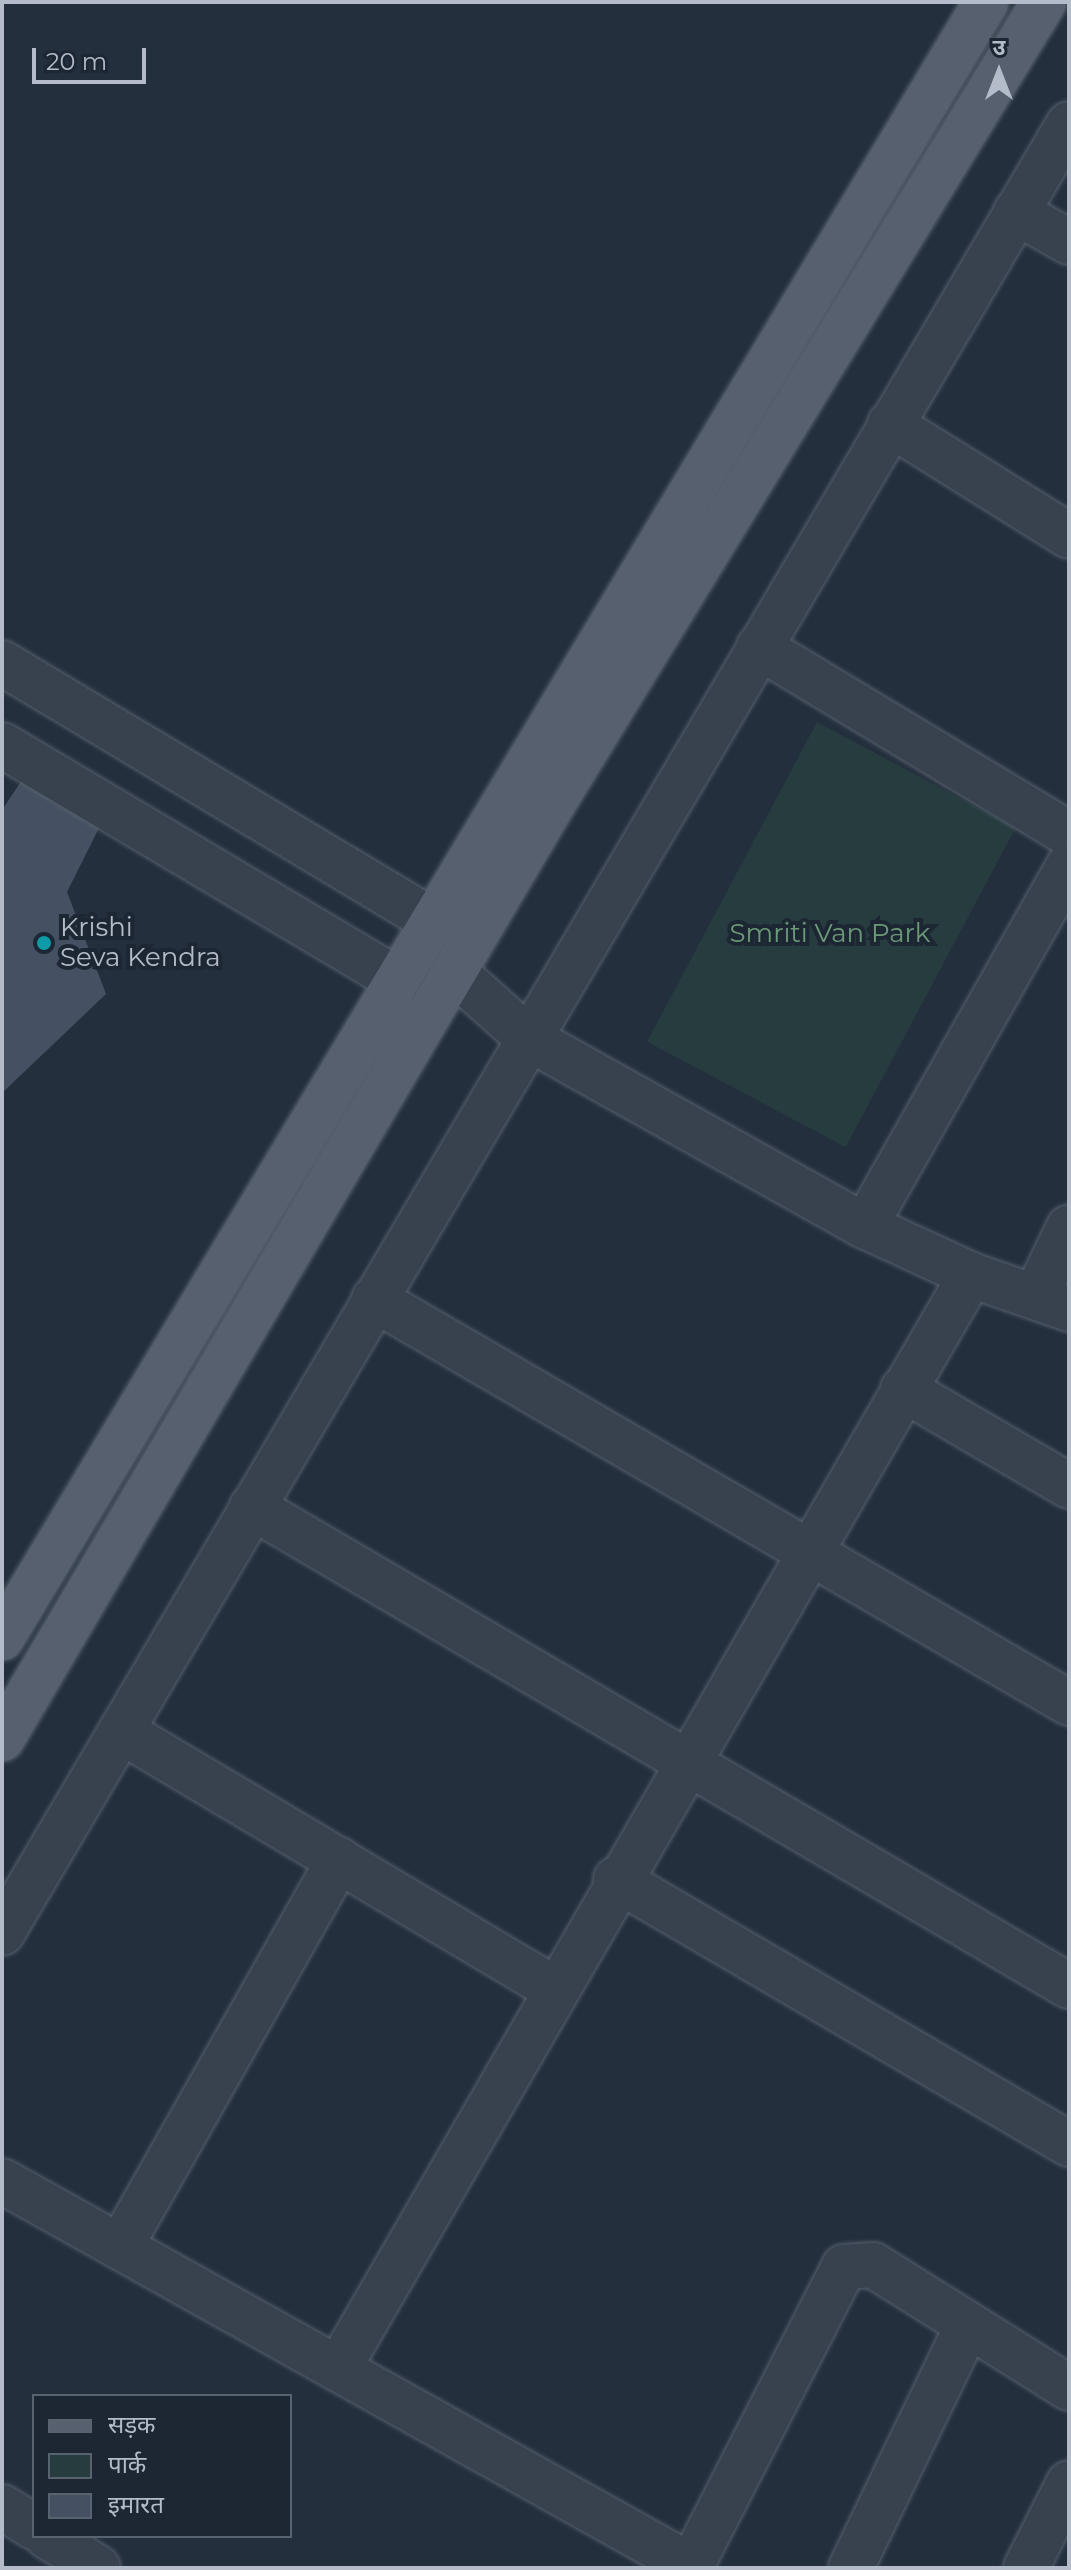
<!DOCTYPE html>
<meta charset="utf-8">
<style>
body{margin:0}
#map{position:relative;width:1071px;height:2570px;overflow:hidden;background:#242f3e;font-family:Montserrat,"Noto Sans Devanagari",sans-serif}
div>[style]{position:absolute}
.green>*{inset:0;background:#263c3f;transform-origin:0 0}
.building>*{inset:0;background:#455162}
.roads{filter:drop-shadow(0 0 2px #565f6c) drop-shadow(0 0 2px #565f6c)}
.minor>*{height:44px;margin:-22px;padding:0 22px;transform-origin:22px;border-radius:22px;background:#38414e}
.major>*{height:44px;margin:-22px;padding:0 22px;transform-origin:22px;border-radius:22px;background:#56606e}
.dots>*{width:22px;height:22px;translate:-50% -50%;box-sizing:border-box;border:4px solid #1d2633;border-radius:50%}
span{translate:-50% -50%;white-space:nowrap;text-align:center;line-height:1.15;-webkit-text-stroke:8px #1d2633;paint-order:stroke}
.poi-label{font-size:26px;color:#b4bcc9}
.left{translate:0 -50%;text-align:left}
.park-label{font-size:26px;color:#6b9a76}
.frame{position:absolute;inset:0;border:4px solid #b4bcc9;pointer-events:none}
.legend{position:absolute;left:32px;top:2394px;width:260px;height:144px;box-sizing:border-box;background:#1d2633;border:2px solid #59626f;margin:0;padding:10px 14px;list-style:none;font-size:24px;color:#b4bcc9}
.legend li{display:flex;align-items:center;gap:16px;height:40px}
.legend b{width:40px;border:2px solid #59626f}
.north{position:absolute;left:959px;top:32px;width:80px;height:80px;-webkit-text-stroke:6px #1d2633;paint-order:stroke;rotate:0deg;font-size:22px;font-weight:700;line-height:32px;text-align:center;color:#b4bcc9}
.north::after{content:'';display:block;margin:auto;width:28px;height:36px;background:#b4bcc9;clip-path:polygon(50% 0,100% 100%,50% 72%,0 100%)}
.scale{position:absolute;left:32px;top:48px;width:114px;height:36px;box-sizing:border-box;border:4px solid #b4bcc9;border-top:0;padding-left:10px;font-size:24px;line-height:28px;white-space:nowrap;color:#b4bcc9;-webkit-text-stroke:6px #1d2633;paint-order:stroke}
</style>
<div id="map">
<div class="green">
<i style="left:817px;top:722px;width:225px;height:362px;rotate:28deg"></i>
</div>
<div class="building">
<i style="clip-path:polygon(22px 780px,100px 826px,67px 892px,106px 994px,2px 1093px,2px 810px)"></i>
</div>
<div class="roads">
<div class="minor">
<i style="left:1016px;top:212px;width:61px;rotate:29.5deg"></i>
<i style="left:890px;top:424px;width:211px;rotate:32deg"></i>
<i style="left:759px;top:647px;width:362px;rotate:31.1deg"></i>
<i style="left:2px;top:663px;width:500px;rotate:30.92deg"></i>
<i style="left:431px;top:920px;width:57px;rotate:66.1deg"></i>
<i style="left:454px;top:972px;width:99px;rotate:41.7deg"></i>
<i style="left:528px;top:1038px;width:386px;rotate:29.2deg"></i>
<i style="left:865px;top:1226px;width:117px;rotate:24.8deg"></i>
<i style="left:971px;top:1275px;width:104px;rotate:19.1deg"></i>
<i style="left:2px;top:745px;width:458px;rotate:30.7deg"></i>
<i style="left:396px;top:979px;width:39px;rotate:-7deg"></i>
<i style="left:865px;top:1226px;width:415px;rotate:-60.5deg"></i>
<i style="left:1036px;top:1296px;width:76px;rotate:-64.4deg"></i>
<i style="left:374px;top:1299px;width:804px;rotate:30.17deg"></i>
<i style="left:903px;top:1389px;width:192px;rotate:30.3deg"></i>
<i style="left:252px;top:1507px;width:947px;rotate:30.38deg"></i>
<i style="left:121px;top:1731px;width:503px;rotate:30.75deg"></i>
<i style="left:616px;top:1879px;width:525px;rotate:30.33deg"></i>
<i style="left:2px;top:1933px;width:2100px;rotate:-59.47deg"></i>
<i style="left:2px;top:2181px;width:789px;rotate:29.2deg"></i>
<i style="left:120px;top:2247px;width:445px;rotate:-60.5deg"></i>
<i style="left:338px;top:2369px;width:1264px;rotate:-59.95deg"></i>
<i style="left:2px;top:2507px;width:38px;rotate:32deg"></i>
<i style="left:47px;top:2536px;width:60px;rotate:32.1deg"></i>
<i style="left:690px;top:2568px;width:338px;rotate:-62.9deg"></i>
<i style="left:844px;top:2267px;width:29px;rotate:-4deg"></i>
<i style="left:873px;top:2265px;width:231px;rotate:32.1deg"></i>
<i style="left:851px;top:2568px;width:270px;rotate:-64.3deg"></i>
<i style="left:1026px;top:2568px;width:95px;rotate:-63.2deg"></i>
</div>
<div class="major">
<i style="left:2px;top:1638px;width:1909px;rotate:-58.97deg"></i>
<i style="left:2px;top:1739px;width:1082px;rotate:-59.5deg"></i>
<i style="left:551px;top:807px;width:944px;rotate:-58.52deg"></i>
</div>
</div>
<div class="dots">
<i style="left:44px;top:943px;background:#0f9aa8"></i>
</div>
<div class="poi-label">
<span class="left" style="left:60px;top:943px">Krishi<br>Seva Kendra</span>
</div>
<div class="park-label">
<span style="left:830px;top:934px">Smriti Van Park</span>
</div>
<div class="frame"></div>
<ul class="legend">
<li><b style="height:10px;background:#56606e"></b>सड़क</li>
<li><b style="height:22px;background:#263c3f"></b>पार्क</li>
<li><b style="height:22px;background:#455162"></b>इमारत</li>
</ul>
<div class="north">उ</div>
<div class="scale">20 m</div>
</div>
